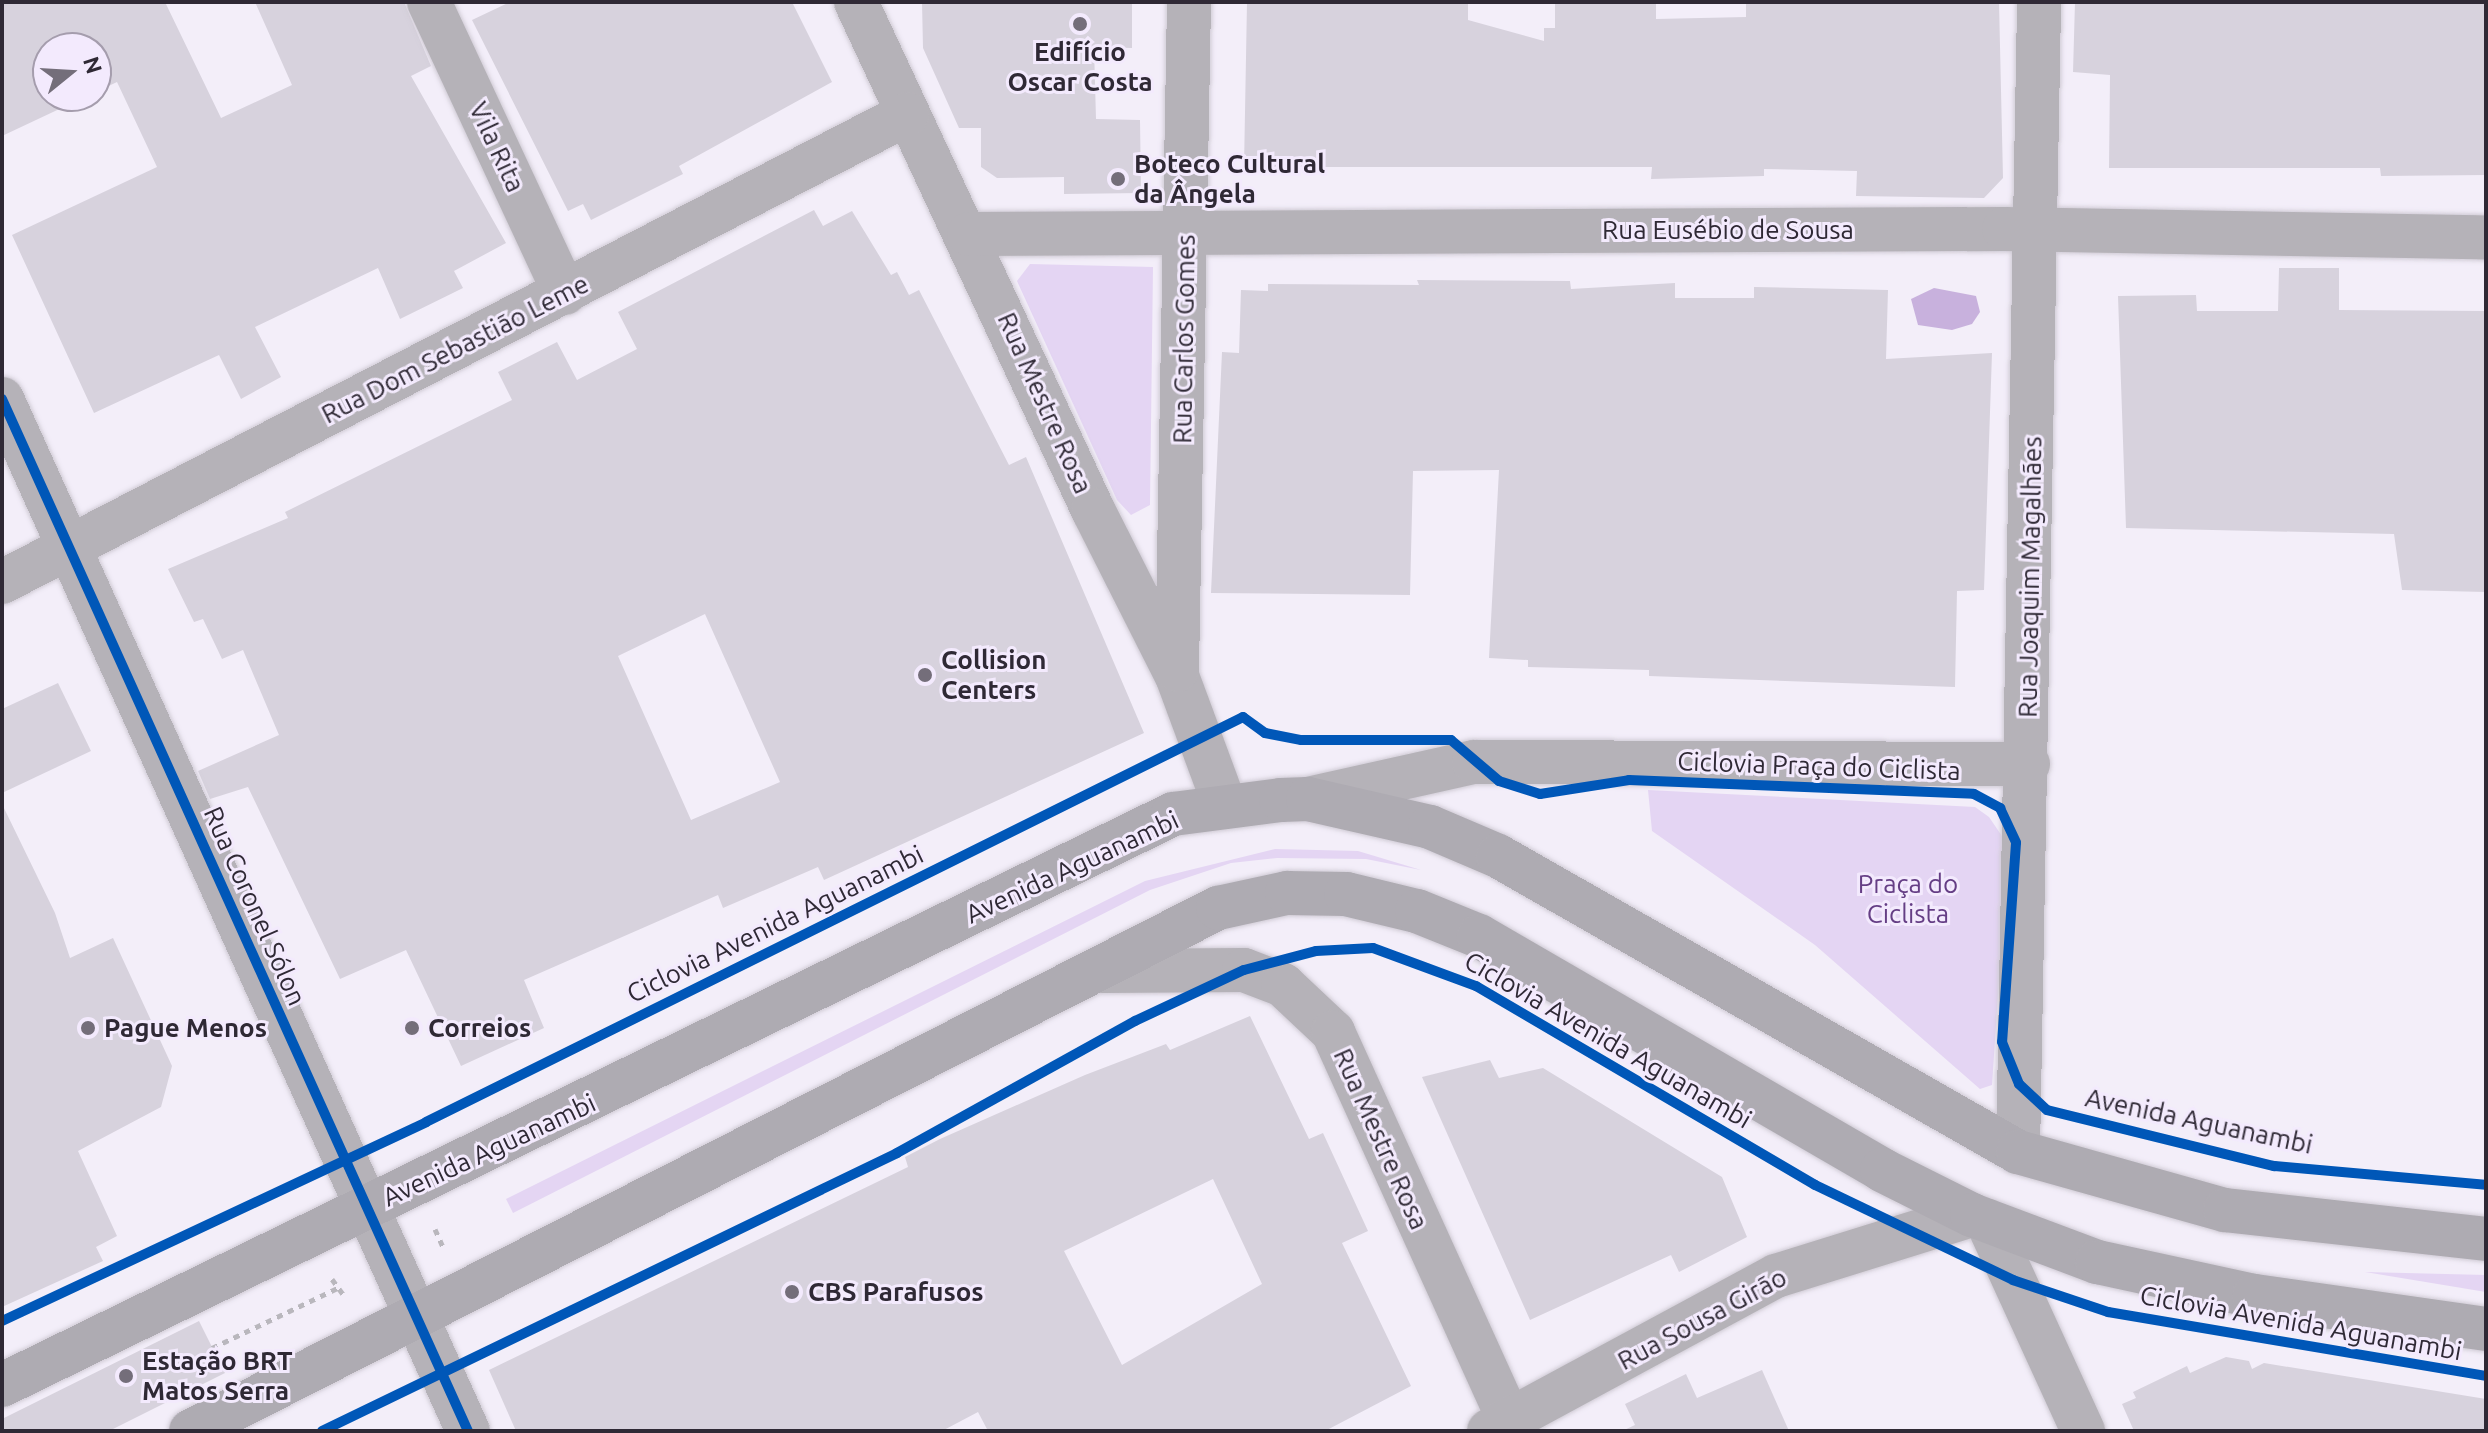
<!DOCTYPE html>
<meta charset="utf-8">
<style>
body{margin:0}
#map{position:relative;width:2488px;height:1433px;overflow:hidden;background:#f3eef9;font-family:Ubuntu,sans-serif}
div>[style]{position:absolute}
.green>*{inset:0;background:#e4d5f3}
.water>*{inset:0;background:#c8b1dd}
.building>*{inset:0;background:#d7d2dd}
.path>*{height:5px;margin-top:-2.5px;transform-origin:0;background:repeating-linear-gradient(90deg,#b9b7bd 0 6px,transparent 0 12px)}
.roads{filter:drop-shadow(0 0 2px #d0cbd5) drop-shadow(0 0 2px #d0cbd5)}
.minor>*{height:44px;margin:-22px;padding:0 22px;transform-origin:22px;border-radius:22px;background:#b5b2b8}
.major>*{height:44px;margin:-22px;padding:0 22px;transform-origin:22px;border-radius:22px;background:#aeabb2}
.cycleway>*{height:10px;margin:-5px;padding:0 5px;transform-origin:5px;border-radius:5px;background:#0057b8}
.dots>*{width:22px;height:22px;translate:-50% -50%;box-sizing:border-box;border:4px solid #f3eafd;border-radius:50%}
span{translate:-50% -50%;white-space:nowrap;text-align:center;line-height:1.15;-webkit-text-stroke:6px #f3eafd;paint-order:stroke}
.poi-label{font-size:26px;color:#2f2935;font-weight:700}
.left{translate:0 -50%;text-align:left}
.street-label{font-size:26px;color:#2f2935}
.park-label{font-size:26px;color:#653e85}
.frame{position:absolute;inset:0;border:4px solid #2f2935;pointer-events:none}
.north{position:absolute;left:32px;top:32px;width:80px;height:80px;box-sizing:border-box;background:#f3eafd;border:2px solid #a59dad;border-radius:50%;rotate:72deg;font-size:22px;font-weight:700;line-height:32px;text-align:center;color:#2f2935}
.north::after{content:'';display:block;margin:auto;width:28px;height:36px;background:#746e7a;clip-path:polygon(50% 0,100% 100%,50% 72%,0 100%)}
</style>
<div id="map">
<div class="green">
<i style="clip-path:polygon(1030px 264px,1153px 267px,1150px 505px,1131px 515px,1117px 500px,1017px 281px)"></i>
<i style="clip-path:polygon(1648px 790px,1975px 807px,1989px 817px,2008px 845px,1992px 1085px,1980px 1089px,1815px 945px,1652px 831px)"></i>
<i style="clip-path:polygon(1275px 849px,1358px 851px,1421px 870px,1366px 859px,1277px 858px,1231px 863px,1150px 890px,513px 1213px,506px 1199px,1145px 881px)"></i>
<i style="clip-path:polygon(2365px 1272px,2486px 1275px,2486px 1292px)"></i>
</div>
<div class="water">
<i style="clip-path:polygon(1934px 288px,1976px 296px,1980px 312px,1972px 324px,1952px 330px,1918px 325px,1911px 299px)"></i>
</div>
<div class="building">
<i style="clip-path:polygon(2px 2px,165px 2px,221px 118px,292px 85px,255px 2px,404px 2px,431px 66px,411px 76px,506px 243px,454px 271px,463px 288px,400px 319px,378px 268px,255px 327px,281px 377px,241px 399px,219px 355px,94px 413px,12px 235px,157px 167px,117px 82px,96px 92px,96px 48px,48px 48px,48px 96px,87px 96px,2px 136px)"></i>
<i style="clip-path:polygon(510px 2px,792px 2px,832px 82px,679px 166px,683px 174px,591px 220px,583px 204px,568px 211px,472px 20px)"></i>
<i style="clip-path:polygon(922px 2px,1132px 2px,1132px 48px,1094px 47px,1096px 119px,1140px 120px,1141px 193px,1064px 194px,1064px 177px,997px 178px,981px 167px,981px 128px,959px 128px,923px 48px)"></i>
<i style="clip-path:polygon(1247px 2px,1468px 2px,1468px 20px,1544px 41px,1544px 28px,1555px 28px,1555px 2px,1656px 2px,1656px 19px,1746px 17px,1746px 2px,1999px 2px,2003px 178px,1984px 198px,1856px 196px,1857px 171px,1764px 169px,1764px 176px,1651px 179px,1652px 167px,1244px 167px)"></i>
<i style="clip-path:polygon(2075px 2px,2486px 2px,2486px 175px,2381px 176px,2380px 168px,2109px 168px,2110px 75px,2073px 72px)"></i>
<i style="clip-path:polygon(evenodd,814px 210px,823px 226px,852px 211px,891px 275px,897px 272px,909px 295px,919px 290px,1009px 465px,1026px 457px,1144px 733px,824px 880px,818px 867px,723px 908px,718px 895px,524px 980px,544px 1028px,461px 1066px,406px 950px,340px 979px,248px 787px,210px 799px,198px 771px,279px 735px,243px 650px,222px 659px,203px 619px,194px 622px,168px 569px,288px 518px,285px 512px,512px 400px,498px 372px,557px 342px,577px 380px,637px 349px,618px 312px,814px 210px,705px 614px,780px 782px,691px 820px,618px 656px,705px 614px)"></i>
<i style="clip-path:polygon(2279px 268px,2339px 268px,2339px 310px,2486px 311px,2486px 592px,2402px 590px,2394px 534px,2126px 528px,2118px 296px,2196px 295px,2197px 311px,2278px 311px)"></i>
<i style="clip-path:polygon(1417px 280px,1570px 281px,1571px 289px,1675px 283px,1675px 298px,1754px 298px,1754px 287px,1888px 290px,1886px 359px,1992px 353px,1984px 590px,1957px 591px,1955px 687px,1649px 676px,1649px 670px,1528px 667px,1528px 660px,1489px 658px,1499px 470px,1413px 471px,1410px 595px,1211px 593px,1222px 352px,1239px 353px,1241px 290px,1268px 291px,1268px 284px,1419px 285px)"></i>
<i style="clip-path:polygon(58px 683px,91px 751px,2px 793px,2px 709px)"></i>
<i style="clip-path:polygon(2px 804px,55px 913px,70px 958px,113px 938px,172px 1066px,161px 1107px,78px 1151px,117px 1236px,96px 1247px,103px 1261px,2px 1307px)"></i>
<i style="clip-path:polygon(evenodd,1250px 1016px,1309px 1139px,1323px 1133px,1368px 1231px,1342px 1243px,1411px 1386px,1325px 1431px,988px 1431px,978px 1412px,942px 1431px,516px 1431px,489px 1370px,908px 1167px,905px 1157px,940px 1139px,1085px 1075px,1166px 1044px,1170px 1050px,1250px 1016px,1213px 1179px,1262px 1284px,1122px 1365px,1064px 1251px,1213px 1179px)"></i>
<i style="clip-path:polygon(1490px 1060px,1499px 1078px,1543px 1068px,1722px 1177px,1747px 1237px,1679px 1272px,1671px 1255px,1530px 1320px,1422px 1077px)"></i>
<i style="clip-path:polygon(199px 1321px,225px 1373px,109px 1431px,2px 1431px,2px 1419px)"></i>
<i style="clip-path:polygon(2226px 1357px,2249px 1361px,2252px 1369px,2264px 1363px,2486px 1399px,2486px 1431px,2134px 1431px,2122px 1404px,2136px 1398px,2133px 1392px,2187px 1366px,2190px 1373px)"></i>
<i style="clip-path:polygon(1762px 1370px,1789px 1431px,1622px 1431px,1635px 1425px,1625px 1404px,1686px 1374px,1697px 1398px)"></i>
</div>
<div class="path">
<i style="left:435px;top:1229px;width:22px;rotate:66deg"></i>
<i style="left:332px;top:1279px;width:22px;rotate:54deg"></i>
<i style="left:212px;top:1348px;width:142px;rotate:-25.5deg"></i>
</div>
<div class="roads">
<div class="minor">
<i style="left:429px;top:2px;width:321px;rotate:65deg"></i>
<i style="left:856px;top:2px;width:561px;rotate:64.99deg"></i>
<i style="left:1093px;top:510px;width:186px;rotate:63.2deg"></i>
<i style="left:1177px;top:676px;width:139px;rotate:69.7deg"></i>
<i style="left:969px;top:234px;width:1035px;rotate:-0.28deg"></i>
<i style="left:2004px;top:229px;width:482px;rotate:1deg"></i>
<i style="left:2px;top:399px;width:1132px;rotate:65.7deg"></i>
<i style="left:2px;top:582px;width:1019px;rotate:-27.34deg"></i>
<i style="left:1177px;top:670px;width:668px;rotate:-88.97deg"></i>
<i style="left:1308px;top:799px;width:170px;rotate:-12.6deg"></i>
<i style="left:1474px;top:762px;width:554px;rotate:0.21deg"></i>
<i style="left:1103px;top:971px;width:141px;rotate:-0.4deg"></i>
<i style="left:1244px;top:970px;width:42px;rotate:21deg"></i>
<i style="left:1283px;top:985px;width:69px;rotate:43.2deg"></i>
<i style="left:1333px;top:1032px;width:438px;rotate:65.6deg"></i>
<i style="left:2018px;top:1152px;width:1150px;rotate:-88.95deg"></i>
<i style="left:1987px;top:1221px;width:231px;rotate:65.4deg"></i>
<i style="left:1489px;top:1431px;width:326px;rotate:-28.4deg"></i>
<i style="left:1776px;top:1276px;width:205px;rotate:-17.3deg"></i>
</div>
<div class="major">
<i style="left:2px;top:1385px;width:1303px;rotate:-25.99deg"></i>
<i style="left:1173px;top:814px;width:109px;rotate:-7.4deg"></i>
<i style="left:1281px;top:800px;width:27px;rotate:-2deg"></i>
<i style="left:1308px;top:799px;width:125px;rotate:12.9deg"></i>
<i style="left:1430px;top:827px;width:74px;rotate:23.1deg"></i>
<i style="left:1498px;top:856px;width:598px;rotate:29.65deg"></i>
<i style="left:2018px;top:1152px;width:215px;rotate:15.7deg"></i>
<i style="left:2225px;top:1210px;width:263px;rotate:6.3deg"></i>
<i style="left:191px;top:1431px;width:1153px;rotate:-26.99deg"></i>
<i style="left:1218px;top:908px;width:71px;rotate:-12.3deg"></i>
<i style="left:1287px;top:893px;width:59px;rotate:1deg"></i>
<i style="left:1346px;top:894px;width:73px;rotate:13.5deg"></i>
<i style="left:1417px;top:911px;width:67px;rotate:22deg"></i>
<i style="left:1479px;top:936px;width:466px;rotate:30.1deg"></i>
<i style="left:1882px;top:1170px;width:101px;rotate:26.6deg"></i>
<i style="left:1972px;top:1215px;width:134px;rotate:20.6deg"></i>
<i style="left:2097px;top:1262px;width:161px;rotate:12.2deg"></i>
<i style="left:2254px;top:1296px;width:234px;rotate:8.1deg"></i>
</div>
</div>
<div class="cycleway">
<i style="left:2px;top:399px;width:1132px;rotate:65.7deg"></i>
<i style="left:2px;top:1321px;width:468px;rotate:-25.1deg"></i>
<i style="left:426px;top:1122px;width:912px;rotate:-26.37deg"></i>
<i style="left:1243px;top:717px;width:27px;rotate:36deg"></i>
<i style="left:1265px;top:733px;width:37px;rotate:11deg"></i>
<i style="left:1301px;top:740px;width:150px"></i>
<i style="left:1451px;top:740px;width:63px;rotate:40.5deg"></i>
<i style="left:1499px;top:781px;width:43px;rotate:17.6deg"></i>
<i style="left:1540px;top:794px;width:90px;rotate:-8.9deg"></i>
<i style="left:1629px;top:780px;width:345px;rotate:2.3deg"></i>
<i style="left:1974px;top:794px;width:30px;rotate:28deg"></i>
<i style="left:2000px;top:808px;width:38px;rotate:65deg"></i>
<i style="left:2016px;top:843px;width:199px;rotate:94deg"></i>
<i style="left:2002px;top:1042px;width:45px;rotate:68deg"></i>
<i style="left:2019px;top:1084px;width:38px;rotate:43deg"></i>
<i style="left:2047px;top:1110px;width:234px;rotate:13.9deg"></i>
<i style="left:2274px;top:1166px;width:213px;rotate:5.1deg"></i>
<i style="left:322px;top:1431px;width:639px;rotate:-25.8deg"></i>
<i style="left:897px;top:1153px;width:272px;rotate:-29deg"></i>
<i style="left:1135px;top:1021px;width:120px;rotate:-25.1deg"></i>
<i style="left:1244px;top:970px;width:74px;rotate:-14.8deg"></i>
<i style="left:1316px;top:951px;width:57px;rotate:-3deg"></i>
<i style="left:1373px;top:948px;width:110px;rotate:20.3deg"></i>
<i style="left:1476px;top:986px;width:393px;rotate:30.4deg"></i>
<i style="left:1815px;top:1185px;width:220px;rotate:25.6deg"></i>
<i style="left:2013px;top:1280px;width:100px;rotate:18.6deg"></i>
<i style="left:2108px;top:1312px;width:383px;rotate:9.6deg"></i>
</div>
<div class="dots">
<i style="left:1080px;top:24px;background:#746e7a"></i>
<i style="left:1118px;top:179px;background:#746e7a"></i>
<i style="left:925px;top:675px;background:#746e7a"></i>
<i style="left:88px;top:1028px;background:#746e7a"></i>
<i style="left:412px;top:1028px;background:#746e7a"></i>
<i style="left:792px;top:1292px;background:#746e7a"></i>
<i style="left:126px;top:1376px;background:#746e7a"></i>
</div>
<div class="poi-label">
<span style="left:1080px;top:67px">Edifício<br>Oscar Costa</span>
<span class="left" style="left:1134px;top:179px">Boteco Cultural<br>da Ângela</span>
<span class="left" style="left:941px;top:675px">Collision<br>Centers</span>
<span class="left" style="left:104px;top:1028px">Pague Menos</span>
<span class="left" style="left:428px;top:1028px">Correios</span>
<span class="left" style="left:808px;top:1292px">CBS Parafusos</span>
<span class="left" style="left:142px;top:1376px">Estação BRT<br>Matos Serra</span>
</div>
<div class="street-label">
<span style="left:497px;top:147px;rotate:65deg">Vila Rita</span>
<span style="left:1728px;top:230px">Rua Eusébio de Sousa</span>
<span style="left:1184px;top:339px;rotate:-89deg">Rua Carlos Gomes</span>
<span style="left:455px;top:349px;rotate:-27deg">Rua Dom Sebastião Leme</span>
<span style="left:1045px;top:403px;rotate:66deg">Rua Mestre Rosa</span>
<span style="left:2030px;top:577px;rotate:-89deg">Rua Joaquim Magalhães</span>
<span style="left:1819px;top:766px;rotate:2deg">Ciclovia Praça do Ciclista</span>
<span style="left:1072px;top:867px;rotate:-25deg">Avenida Aguanambi</span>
<span style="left:255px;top:906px;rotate:66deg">Rua Coronel Sólon</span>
<span style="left:775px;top:924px;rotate:-26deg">Ciclovia Avenida Aguanambi</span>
<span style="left:1608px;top:1040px;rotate:30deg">Ciclovia Avenida Aguanambi</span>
<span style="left:2199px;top:1121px;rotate:12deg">Avenida Aguanambi</span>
<span style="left:1381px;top:1139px;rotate:66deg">Rua Mestre Rosa</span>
<span style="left:489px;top:1150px;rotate:-25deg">Avenida Aguanambi</span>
<span style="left:1702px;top:1319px;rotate:-28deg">Rua Sousa Girão</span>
<span style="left:2301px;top:1323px;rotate:10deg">Ciclovia Avenida Aguanambi</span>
</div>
<div class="park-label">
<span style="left:1908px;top:899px">Praça do<br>Ciclista</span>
</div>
<div class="frame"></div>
<div class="north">N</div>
</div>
